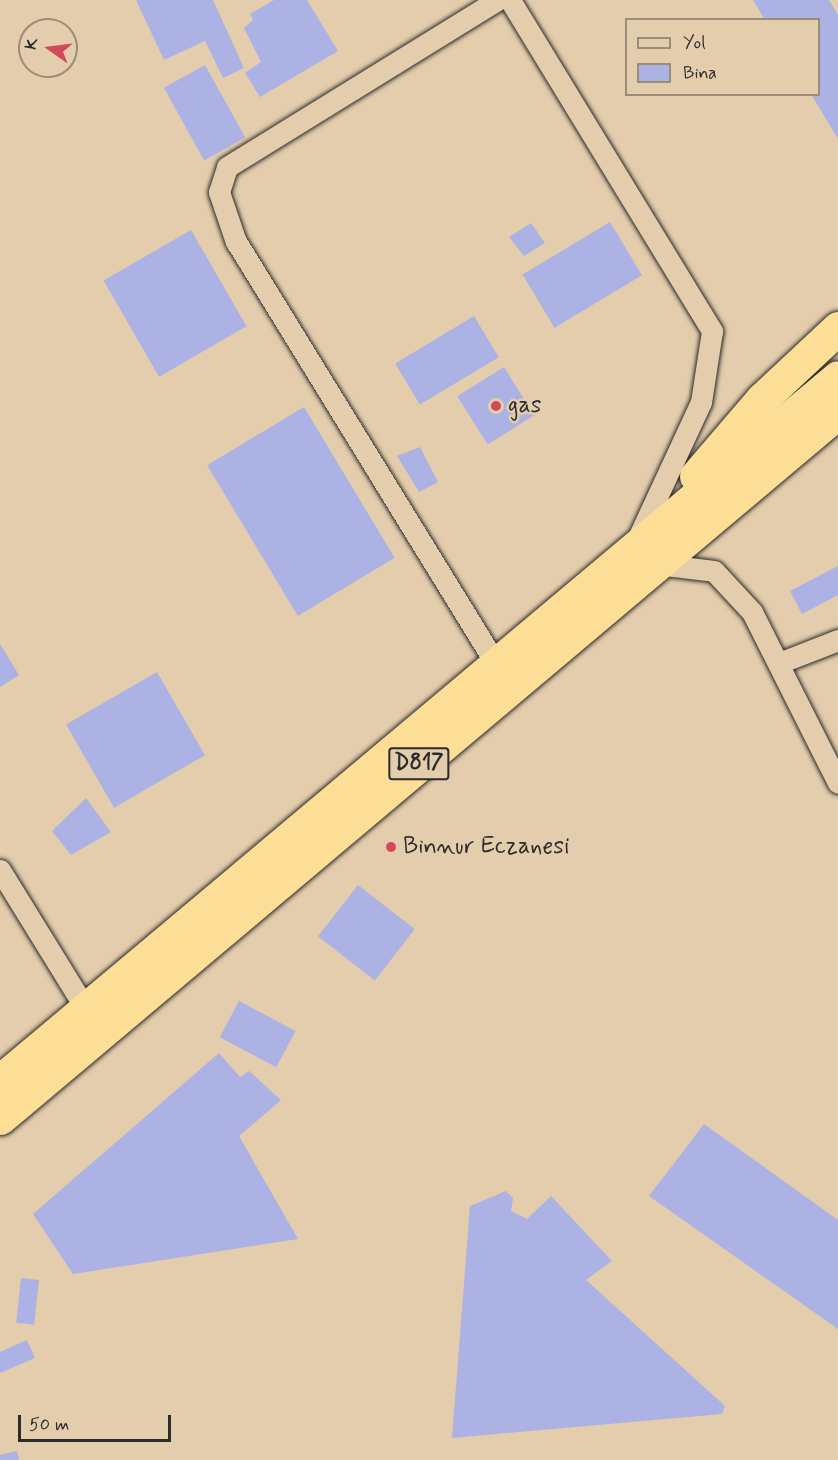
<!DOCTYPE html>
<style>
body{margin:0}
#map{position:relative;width:838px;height:1460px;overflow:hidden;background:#e3cdac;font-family:Mynerve,sans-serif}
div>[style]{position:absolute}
.building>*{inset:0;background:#acb2e3;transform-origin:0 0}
.roads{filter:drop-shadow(0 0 2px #2b2b2b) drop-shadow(0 0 2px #2b2b2b)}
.street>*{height:21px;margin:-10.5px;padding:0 10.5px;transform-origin:10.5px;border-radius:10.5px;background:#e3cdac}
.highway>*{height:33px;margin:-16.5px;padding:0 16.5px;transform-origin:16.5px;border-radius:16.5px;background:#fdde96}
.dots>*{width:16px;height:16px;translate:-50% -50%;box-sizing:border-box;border:3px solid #e3cdac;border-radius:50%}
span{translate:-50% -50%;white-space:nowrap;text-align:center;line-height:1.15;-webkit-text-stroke:5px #e3cdac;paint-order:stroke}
.shield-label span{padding:2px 4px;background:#e3cdac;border:2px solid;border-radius:4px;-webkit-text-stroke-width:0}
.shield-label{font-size:22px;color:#2b2b2b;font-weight:700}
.poi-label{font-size:24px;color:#2b2b2b}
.left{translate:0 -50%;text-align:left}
.legend{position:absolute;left:625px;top:18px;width:195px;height:78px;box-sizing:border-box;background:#e3cdac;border:2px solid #998c78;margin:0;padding:8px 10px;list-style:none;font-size:18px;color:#2b2b2b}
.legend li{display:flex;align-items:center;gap:12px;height:30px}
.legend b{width:30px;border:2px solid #998c78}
.north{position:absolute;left:18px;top:18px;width:60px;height:60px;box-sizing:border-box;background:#e3cdac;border:2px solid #998c78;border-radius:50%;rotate:284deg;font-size:16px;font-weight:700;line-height:24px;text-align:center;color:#2b2b2b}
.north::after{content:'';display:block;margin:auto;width:21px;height:27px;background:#d1495b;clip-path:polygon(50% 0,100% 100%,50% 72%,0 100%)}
.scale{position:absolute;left:18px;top:1415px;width:153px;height:27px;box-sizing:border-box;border:3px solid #2b2b2b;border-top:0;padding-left:8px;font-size:18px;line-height:21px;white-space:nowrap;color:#2b2b2b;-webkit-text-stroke:4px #e3cdac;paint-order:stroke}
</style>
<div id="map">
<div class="building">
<i style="clip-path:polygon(136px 0,213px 0,244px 68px,223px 78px,205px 41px,164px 60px)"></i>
<i style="clip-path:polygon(274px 0,307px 0,338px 51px,260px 97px,245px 73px,261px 62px,244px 28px,253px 20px,250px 14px)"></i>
<i style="clip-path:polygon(753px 0,829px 0,838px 15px,838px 139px,811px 94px,818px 94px,818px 20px,765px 20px)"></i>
<i style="left:205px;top:65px;width:83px;height:47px;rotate:61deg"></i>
<i style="left:610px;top:222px;width:62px;height:102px;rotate:59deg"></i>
<i style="clip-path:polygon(531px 223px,545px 243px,524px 256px,509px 237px)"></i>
<i style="left:191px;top:230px;width:111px;height:101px;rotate:60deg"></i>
<i style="left:474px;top:316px;width:48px;height:92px;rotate:59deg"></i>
<i style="left:504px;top:367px;width:57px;height:55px;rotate:58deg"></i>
<i style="left:304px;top:407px;width:176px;height:113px;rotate:59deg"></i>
<i style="clip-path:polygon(420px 447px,438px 482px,419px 492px,397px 456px)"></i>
<i style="clip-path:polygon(838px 566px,838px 595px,802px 614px,790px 591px)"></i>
<i style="clip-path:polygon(0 644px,19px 675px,0 687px)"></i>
<i style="left:157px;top:672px;width:96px;height:105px;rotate:60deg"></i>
<i style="clip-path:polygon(86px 798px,111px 832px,71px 855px,52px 831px)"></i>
<i style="left:358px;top:885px;width:72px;height:65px;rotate:38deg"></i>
<i style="left:239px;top:1001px;width:64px;height:41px;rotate:28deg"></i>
<i style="clip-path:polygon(219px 1053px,240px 1077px,249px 1071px,281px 1100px,239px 1136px,298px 1239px,73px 1274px,33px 1214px)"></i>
<i style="clip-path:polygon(704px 1124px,838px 1220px,838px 1329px,649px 1196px)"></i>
<i style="clip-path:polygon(506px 1191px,513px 1198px,511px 1211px,527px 1219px,551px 1196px,612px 1261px,586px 1280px,725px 1406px,722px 1414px,452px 1438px,470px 1206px)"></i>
<i style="left:21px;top:1278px;width:18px;height:45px;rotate:6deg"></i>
<i style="clip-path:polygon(27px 1340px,35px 1358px,0 1373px,0 1352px)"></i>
<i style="clip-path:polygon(17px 1451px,19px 1460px,0 1460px,0 1455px)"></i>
</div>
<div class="roads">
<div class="street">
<i style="left:510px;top:0;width:388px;rotate:58.6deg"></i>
<i style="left:712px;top:331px;width:72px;rotate:98.8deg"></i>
<i style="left:701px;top:402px;width:152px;rotate:114.9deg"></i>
<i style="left:657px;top:564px;width:57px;rotate:7deg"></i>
<i style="left:714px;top:571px;width:56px;rotate:47.2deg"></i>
<i style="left:752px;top:612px;width:191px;rotate:63.3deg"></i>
<i style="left:779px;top:663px;width:63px;rotate:-21.3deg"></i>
<i style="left:496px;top:664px;width:496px;rotate:-121.6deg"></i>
<i style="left:236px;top:242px;width:53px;rotate:-108.8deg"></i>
<i style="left:219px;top:192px;width:26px;rotate:-72deg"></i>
<i style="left:227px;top:167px;width:317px;rotate:-31.7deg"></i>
<i style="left:0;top:870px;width:163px;rotate:58.3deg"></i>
</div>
<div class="highway">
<i style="left:696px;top:476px;width:101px;rotate:-49.4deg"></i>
<i style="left:762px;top:399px;width:104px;rotate:-43.1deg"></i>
<i style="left:0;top:1081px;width:1094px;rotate:-40.03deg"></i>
<i style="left:0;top:1118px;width:1096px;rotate:-40.11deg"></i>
</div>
</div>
<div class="dots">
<i style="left:496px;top:406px;background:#d1495b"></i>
<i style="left:391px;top:847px;background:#d1495b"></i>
</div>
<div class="shield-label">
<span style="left:419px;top:764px">D817</span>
</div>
<div class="poi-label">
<span class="left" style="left:508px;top:406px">gas</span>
<span class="left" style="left:403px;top:847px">Binnur Eczanesi</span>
</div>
<ul class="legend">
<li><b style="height:8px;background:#e3cdac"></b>Yol</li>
<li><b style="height:16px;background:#acb2e3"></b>Bina</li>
</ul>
<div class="north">K</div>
<div class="scale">50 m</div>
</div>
